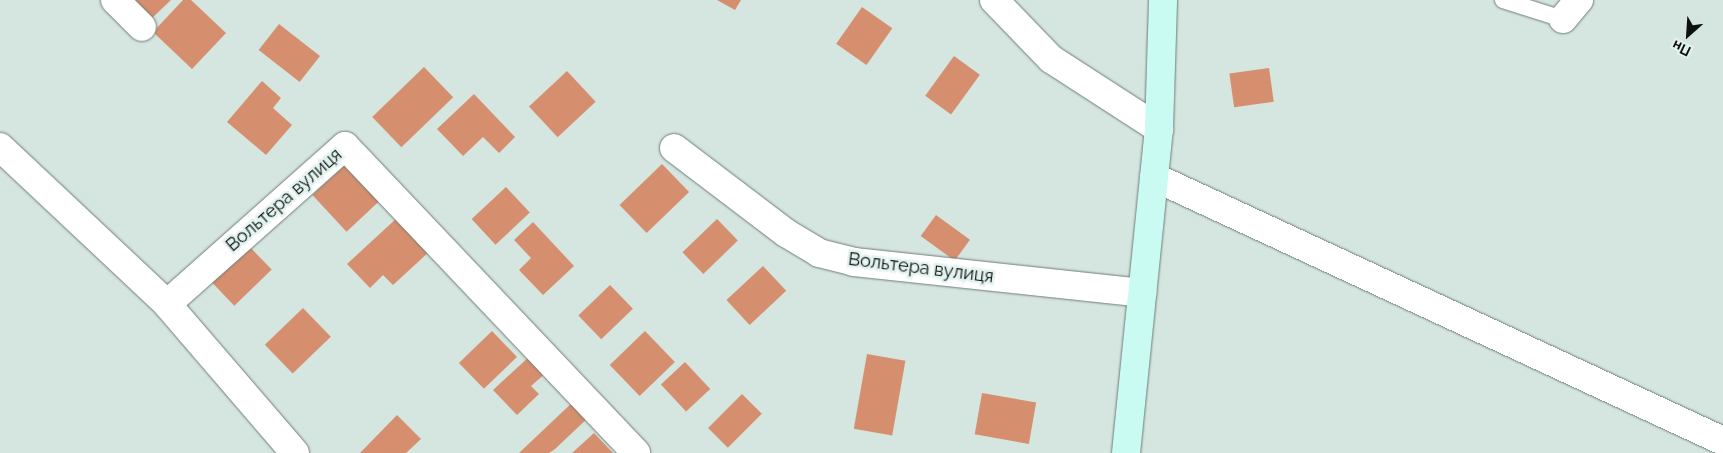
<!DOCTYPE html>
<meta charset="utf-8">
<style>
body{margin:0}
#map{position:relative;width:1723px;height:453px;overflow:hidden;background:#d5e5e0;font-family:Raleway,sans-serif}
div>[style]{position:absolute}
.building>*{inset:0;background:#d68f6e;transform-origin:0 0}
.roads{filter:drop-shadow(0 0 1px #6f7d79) drop-shadow(0 0 1px #6f7d79)}
.service>*{height:16px;margin:-8px;padding:0 8px;transform-origin:8px;border-radius:8px;background:#fff}
.minor>*{height:28px;margin:-14px;padding:0 14px;transform-origin:14px;border-radius:14px;background:#fff}
.secondary>*{height:28px;margin:-14px;padding:0 14px;transform-origin:14px;border-radius:14px;background:#cafbf2}
span{translate:-50% -50%;white-space:nowrap;text-align:center;line-height:1.15;-webkit-text-stroke:5px #e2f2ee;paint-order:stroke}
.street-label{font-size:18px;color:#0c1110}
.north{position:absolute;left:1663px;top:10px;width:50px;height:50px;-webkit-text-stroke:4px #e2f2ee;paint-order:stroke;rotate:206deg;font-size:14px;font-weight:700;line-height:20px;text-align:center;color:#0c1110}
.north::after{content:'';display:block;margin:auto;width:18px;height:22px;background:#0c1110;clip-path:polygon(50% 0,100% 100%,50% 72%,0 100%)}
</style>
<div id="map">
<div class="building">
<i style="clip-path:polygon(131px 0,171px 0,150px 20px)"></i>
<i style="clip-path:polygon(183px 0,191px 0,226px 33px,192px 69px,153px 32px)"></i>
<i style="clip-path:polygon(717px 0,741px 0,735px 10px)"></i>
<i style="left:862px;top:7px;width:37px;height:45px;rotate:35deg"></i>
<i style="left:279px;top:24px;width:52px;height:33px;rotate:38deg"></i>
<i style="left:954px;top:56px;width:32px;height:49px;rotate:36deg"></i>
<i style="left:424px;top:67px;width:42px;height:72px;rotate:46deg"></i>
<i style="left:1269px;top:68px;width:34px;height:40px;rotate:82deg"></i>
<i style="left:567px;top:71px;width:42px;height:52px;rotate:47deg"></i>
<i style="clip-path:polygon(262px 81px,281px 98px,273px 108px,292px 125px,266px 155px,227px 122px)"></i>
<i style="clip-path:polygon(474px 94px,515px 137px,499px 153px,483px 137px,463px 156px,437px 129px)"></i>
<i style="left:349px;top:161px;width:50px;height:50px;rotate:47deg"></i>
<i style="left:662px;top:164px;width:39px;height:59px;rotate:46deg"></i>
<i style="left:506px;top:187px;width:35px;height:47px;rotate:47deg"></i>
<i style="left:936px;top:215px;width:42px;height:26px;rotate:36deg"></i>
<i style="clip-path:polygon(398px 217px,430px 251px,393px 285px,383px 275px,370px 288px,347px 264px)"></i>
<i style="left:717px;top:219px;width:30px;height:48px;rotate:46deg"></i>
<i style="clip-path:polygon(533px 222px,574px 266px,543px 295px,519px 270px,531px 258px,514px 240px)"></i>
<i style="left:246px;top:243px;width:37px;height:52px;rotate:46deg"></i>
<i style="left:763px;top:266px;width:34px;height:50px;rotate:47deg"></i>
<i style="left:610px;top:285px;width:33px;height:44px;rotate:46deg"></i>
<i style="left:303px;top:308px;width:40px;height:53px;rotate:46deg"></i>
<i style="left:492px;top:331px;width:36px;height:46px;rotate:46deg"></i>
<i style="left:645px;top:331px;width:43px;height:49px;rotate:46deg"></i>
<i style="left:867px;top:354px;width:39px;height:76px;rotate:10deg"></i>
<i style="clip-path:polygon(531px 355px,547px 372px,531px 386px,539px 394px,517px 415px,493px 390px)"></i>
<i style="left:685px;top:362px;width:37px;height:33px;rotate:47deg"></i>
<i style="left:982px;top:393px;width:55px;height:42px;rotate:10deg"></i>
<i style="left:742px;top:394px;width:28px;height:48px;rotate:45deg"></i>
<i style="clip-path:polygon(575px 400px,590px 416px,555px 449px,549px 453px,519px 453px)"></i>
<i style="clip-path:polygon(397px 415px,421px 439px,406px 453px,360px 453px)"></i>
<i style="clip-path:polygon(594px 433px,613px 453px,572px 453px)"></i>
</div>
<div class="roads">
<div class="service">
<i style="left:1503px;top:0;width:63px;rotate:17.6deg"></i>
</div>
<div class="minor">
<i style="left:115px;top:0;width:38px;rotate:45deg"></i>
<i style="left:994px;top:0;width:82px;rotate:46deg"></i>
<i style="left:1051px;top:59px;width:129px;rotate:32.9deg"></i>
<i style="left:1563px;top:19px;width:25px;rotate:-50deg"></i>
<i style="left:0;top:147px;width:229px;rotate:43.2deg"></i>
<i style="left:674px;top:148px;width:141px;rotate:37.2deg"></i>
<i style="left:786px;top:233px;width:39px;rotate:31deg"></i>
<i style="left:819px;top:253px;width:36px;rotate:14deg"></i>
<i style="left:854px;top:262px;width:290px;rotate:6.1deg"></i>
<i style="left:1154px;top:177px;width:627px;rotate:24.89deg"></i>
<i style="left:295px;top:453px;width:196px;rotate:-130.7deg"></i>
<i style="left:167px;top:304px;width:238px;rotate:-41.6deg"></i>
<i style="left:345px;top:146px;width:423px;rotate:46.5deg"></i>
</div>
<div class="secondary">
<i style="left:1126px;top:453px;width:326px;rotate:-84.2deg"></i>
<i style="left:1159px;top:129px;width:129px;rotate:-88.2deg"></i>
</div>
</div>
<div class="street-label">
<span style="left:284px;top:200px;rotate:-41deg">Вольтера вулиця</span>
<span style="left:921px;top:268px;rotate:7deg">Вольтера вулиця</span>
</div>
<div class="north">Пн</div>
</div>
